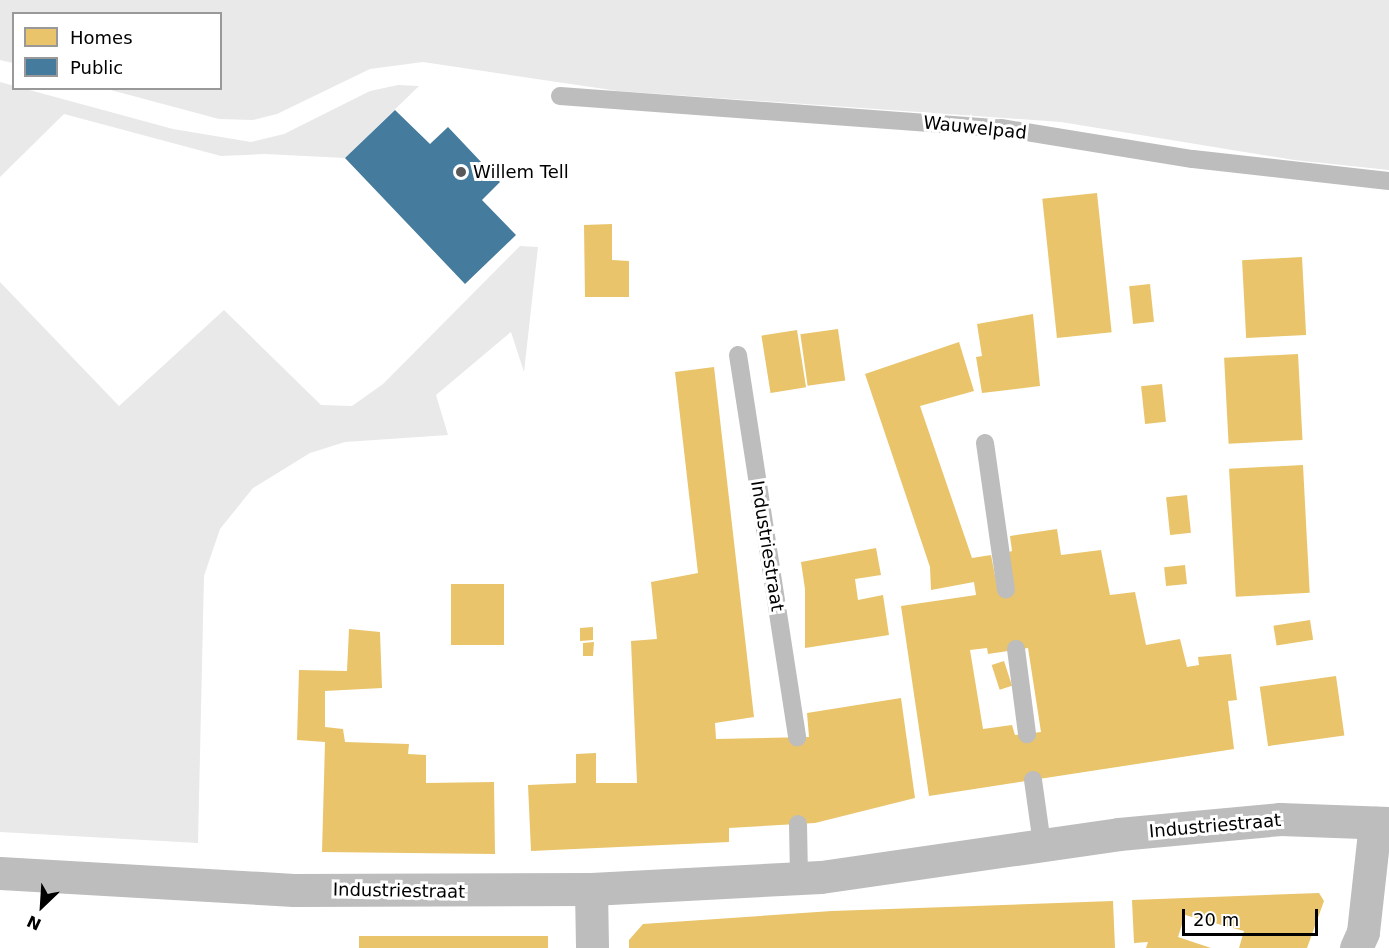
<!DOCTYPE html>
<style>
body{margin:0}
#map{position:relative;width:1389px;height:948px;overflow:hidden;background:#fff;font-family:"DejaVu Sans",sans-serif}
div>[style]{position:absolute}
.green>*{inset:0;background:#e9e9e9}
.homes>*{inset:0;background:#e9c46a;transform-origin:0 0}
.public>*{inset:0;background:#457b9d}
.service>*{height:18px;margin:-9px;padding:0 9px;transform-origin:9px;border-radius:9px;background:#bdbdbd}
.minor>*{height:33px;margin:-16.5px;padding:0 16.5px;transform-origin:16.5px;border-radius:16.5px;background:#bdbdbd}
.tertiary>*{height:33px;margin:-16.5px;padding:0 16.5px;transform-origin:16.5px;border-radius:16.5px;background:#bdbdbd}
.dots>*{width:16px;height:16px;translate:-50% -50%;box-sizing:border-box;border:3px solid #fff;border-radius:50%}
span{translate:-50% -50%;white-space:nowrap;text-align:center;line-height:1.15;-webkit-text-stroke:6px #fff;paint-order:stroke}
.street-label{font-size:18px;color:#000}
.poi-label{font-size:18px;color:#000}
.left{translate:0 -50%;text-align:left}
.legend{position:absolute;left:12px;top:12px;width:210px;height:78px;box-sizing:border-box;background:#fff;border:2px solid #999;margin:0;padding:8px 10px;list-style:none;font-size:18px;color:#000}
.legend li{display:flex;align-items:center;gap:12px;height:30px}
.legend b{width:30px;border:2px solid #999}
.north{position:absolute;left:12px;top:876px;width:60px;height:60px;-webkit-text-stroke:4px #fff;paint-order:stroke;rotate:205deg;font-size:16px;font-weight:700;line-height:24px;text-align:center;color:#000}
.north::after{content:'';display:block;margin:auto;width:21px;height:27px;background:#000;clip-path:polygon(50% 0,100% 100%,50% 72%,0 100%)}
.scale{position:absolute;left:1182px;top:909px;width:136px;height:27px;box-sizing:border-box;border:3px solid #000;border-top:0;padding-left:8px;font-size:18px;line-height:21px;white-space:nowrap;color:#000;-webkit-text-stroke:4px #fff;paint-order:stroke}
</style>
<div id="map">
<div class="green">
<i style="clip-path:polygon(0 0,1389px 0,1389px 170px,1294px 160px,1061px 122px,618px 91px,423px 62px,370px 69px,277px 114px,253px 120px,219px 119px,107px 89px,220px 88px,220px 14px,14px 14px,13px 63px,0 60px)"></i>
<i style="clip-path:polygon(0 82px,173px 129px,251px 142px,284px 134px,370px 91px,398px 85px,419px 86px,345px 158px,265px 154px,221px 156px,64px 114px,0 177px)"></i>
<i style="clip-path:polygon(520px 246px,538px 247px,524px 372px,511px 332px,436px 395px,448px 435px,345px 442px,310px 453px,253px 488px,220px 529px,204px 576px,198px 843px,0 832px,0 282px,119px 406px,224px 310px,321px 405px,352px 406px,383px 384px)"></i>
</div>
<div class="homes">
<i style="left:1097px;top:193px;width:140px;height:55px;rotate:84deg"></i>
<i style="clip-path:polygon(612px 224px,612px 260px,629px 261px,629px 297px,585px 297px,584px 225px)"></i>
<i style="left:1302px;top:257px;width:78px;height:60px;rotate:87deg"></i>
<i style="left:1150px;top:284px;width:38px;height:21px;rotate:84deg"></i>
<i style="clip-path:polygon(1033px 314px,1040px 386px,982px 393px,976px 357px,982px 356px,977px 324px)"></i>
<i style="left:838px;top:329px;width:52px;height:38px;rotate:82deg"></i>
<i style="left:797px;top:330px;width:58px;height:36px;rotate:81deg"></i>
<i style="clip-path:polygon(evenodd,959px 342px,974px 391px,920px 406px,972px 558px,991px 555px,998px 591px,1009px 552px,1012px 551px,1010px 536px,1057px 529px,1061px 555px,1101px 550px,1110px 595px,1135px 592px,1146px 645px,1180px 639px,1187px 667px,1199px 665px,1198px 657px,1231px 654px,1237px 700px,1228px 701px,1234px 749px,929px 796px,901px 606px,976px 595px,974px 582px,931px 590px,930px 567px,865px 374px,959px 342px,987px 648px,988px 654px,1028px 648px,1041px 732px,1015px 735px,1012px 725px,983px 729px,970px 650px,987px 648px)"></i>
<i style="left:1298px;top:354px;width:86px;height:74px;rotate:87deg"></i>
<i style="clip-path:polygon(714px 367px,754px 717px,715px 723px,716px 739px,809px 737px,807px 713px,901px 698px,915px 798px,815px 823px,729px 828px,729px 842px,531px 851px,528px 785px,576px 783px,576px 754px,596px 753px,596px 783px,637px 783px,631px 641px,657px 639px,651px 582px,698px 573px,675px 372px)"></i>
<i style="left:1162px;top:384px;width:38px;height:21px;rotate:84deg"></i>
<i style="left:1303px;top:465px;width:128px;height:74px;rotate:87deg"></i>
<i style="left:1187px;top:495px;width:38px;height:21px;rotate:84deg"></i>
<i style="clip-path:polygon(876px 548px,881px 575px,855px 579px,858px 600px,883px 595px,889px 635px,805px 648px,805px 589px,801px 562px)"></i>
<i style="left:1185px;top:565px;width:19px;height:21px;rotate:84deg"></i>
<i style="left:451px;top:584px;width:53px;height:61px"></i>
<i style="left:1310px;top:620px;width:20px;height:37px;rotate:81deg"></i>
<i style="clip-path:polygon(593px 627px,593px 640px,580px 641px,580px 628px)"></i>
<i style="clip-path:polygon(349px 629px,380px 632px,382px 688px,325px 691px,325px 727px,343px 729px,345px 742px,409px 744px,408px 754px,426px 755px,426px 783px,494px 782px,495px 854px,322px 852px,325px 742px,297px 740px,299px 670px,347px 671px)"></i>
<i style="clip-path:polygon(594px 642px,593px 656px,583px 656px,583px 643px)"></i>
<i style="left:1004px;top:661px;width:26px;height:13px;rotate:72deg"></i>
<i style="left:1336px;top:676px;width:60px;height:77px;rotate:82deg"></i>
<i style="clip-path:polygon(1319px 893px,1324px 901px,1307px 948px,1239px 948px,1244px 931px,1185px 915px,1178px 937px,1211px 948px,1146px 948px,1148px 942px,1134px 943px,1132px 900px)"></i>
<i style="clip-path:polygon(1113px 901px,1115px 948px,629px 948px,629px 940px,643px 924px,832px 911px)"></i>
<i style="left:359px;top:936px;width:189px;height:12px"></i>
</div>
<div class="public">
<i style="clip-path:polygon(395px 110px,430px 144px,448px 127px,500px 182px,482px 200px,516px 235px,465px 284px,345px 158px)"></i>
</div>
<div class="service">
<i style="left:560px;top:96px;width:442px;rotate:4.2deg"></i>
<i style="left:1001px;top:128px;width:194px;rotate:9.2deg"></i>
<i style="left:1193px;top:159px;width:197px;rotate:6.4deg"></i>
<i style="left:738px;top:355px;width:387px;rotate:81.2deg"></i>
<i style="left:985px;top:443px;width:148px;rotate:81.9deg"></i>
<i style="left:1016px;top:649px;width:86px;rotate:82.6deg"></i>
<i style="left:1033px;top:780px;width:65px;rotate:82deg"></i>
<i style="left:798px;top:824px;width:54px;rotate:88.9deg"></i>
</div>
<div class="minor">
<i style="left:591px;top:889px;width:59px;rotate:89deg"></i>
<i style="left:1356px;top:948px;width:17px;rotate:-66deg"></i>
<i style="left:1363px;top:932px;width:110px;rotate:-83.7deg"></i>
</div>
<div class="tertiary">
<i style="left:0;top:873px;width:294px;rotate:3.3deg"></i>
<i style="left:294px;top:890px;width:297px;rotate:-0.2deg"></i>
<i style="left:591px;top:889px;width:230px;rotate:-3deg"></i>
<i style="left:821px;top:877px;width:301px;rotate:-8.2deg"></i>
<i style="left:1119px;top:834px;width:162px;rotate:-5.3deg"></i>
<i style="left:1280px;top:819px;width:109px;rotate:2.1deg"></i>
</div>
<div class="dots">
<i style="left:461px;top:172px;background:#595959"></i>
</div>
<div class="street-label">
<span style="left:975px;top:128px;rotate:6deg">Wauwelpad</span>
<span style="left:767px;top:546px;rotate:81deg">Industriestraat</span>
<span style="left:1215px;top:826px;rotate:-5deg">Industriestraat</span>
<span style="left:399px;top:891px;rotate:1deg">Industriestraat</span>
</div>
<div class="poi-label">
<span class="left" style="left:473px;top:172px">Willem Tell</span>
</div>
<ul class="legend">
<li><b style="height:16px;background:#e9c46a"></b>Homes</li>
<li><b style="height:16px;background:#457b9d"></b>Public</li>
</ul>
<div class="north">N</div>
<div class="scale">20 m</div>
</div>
